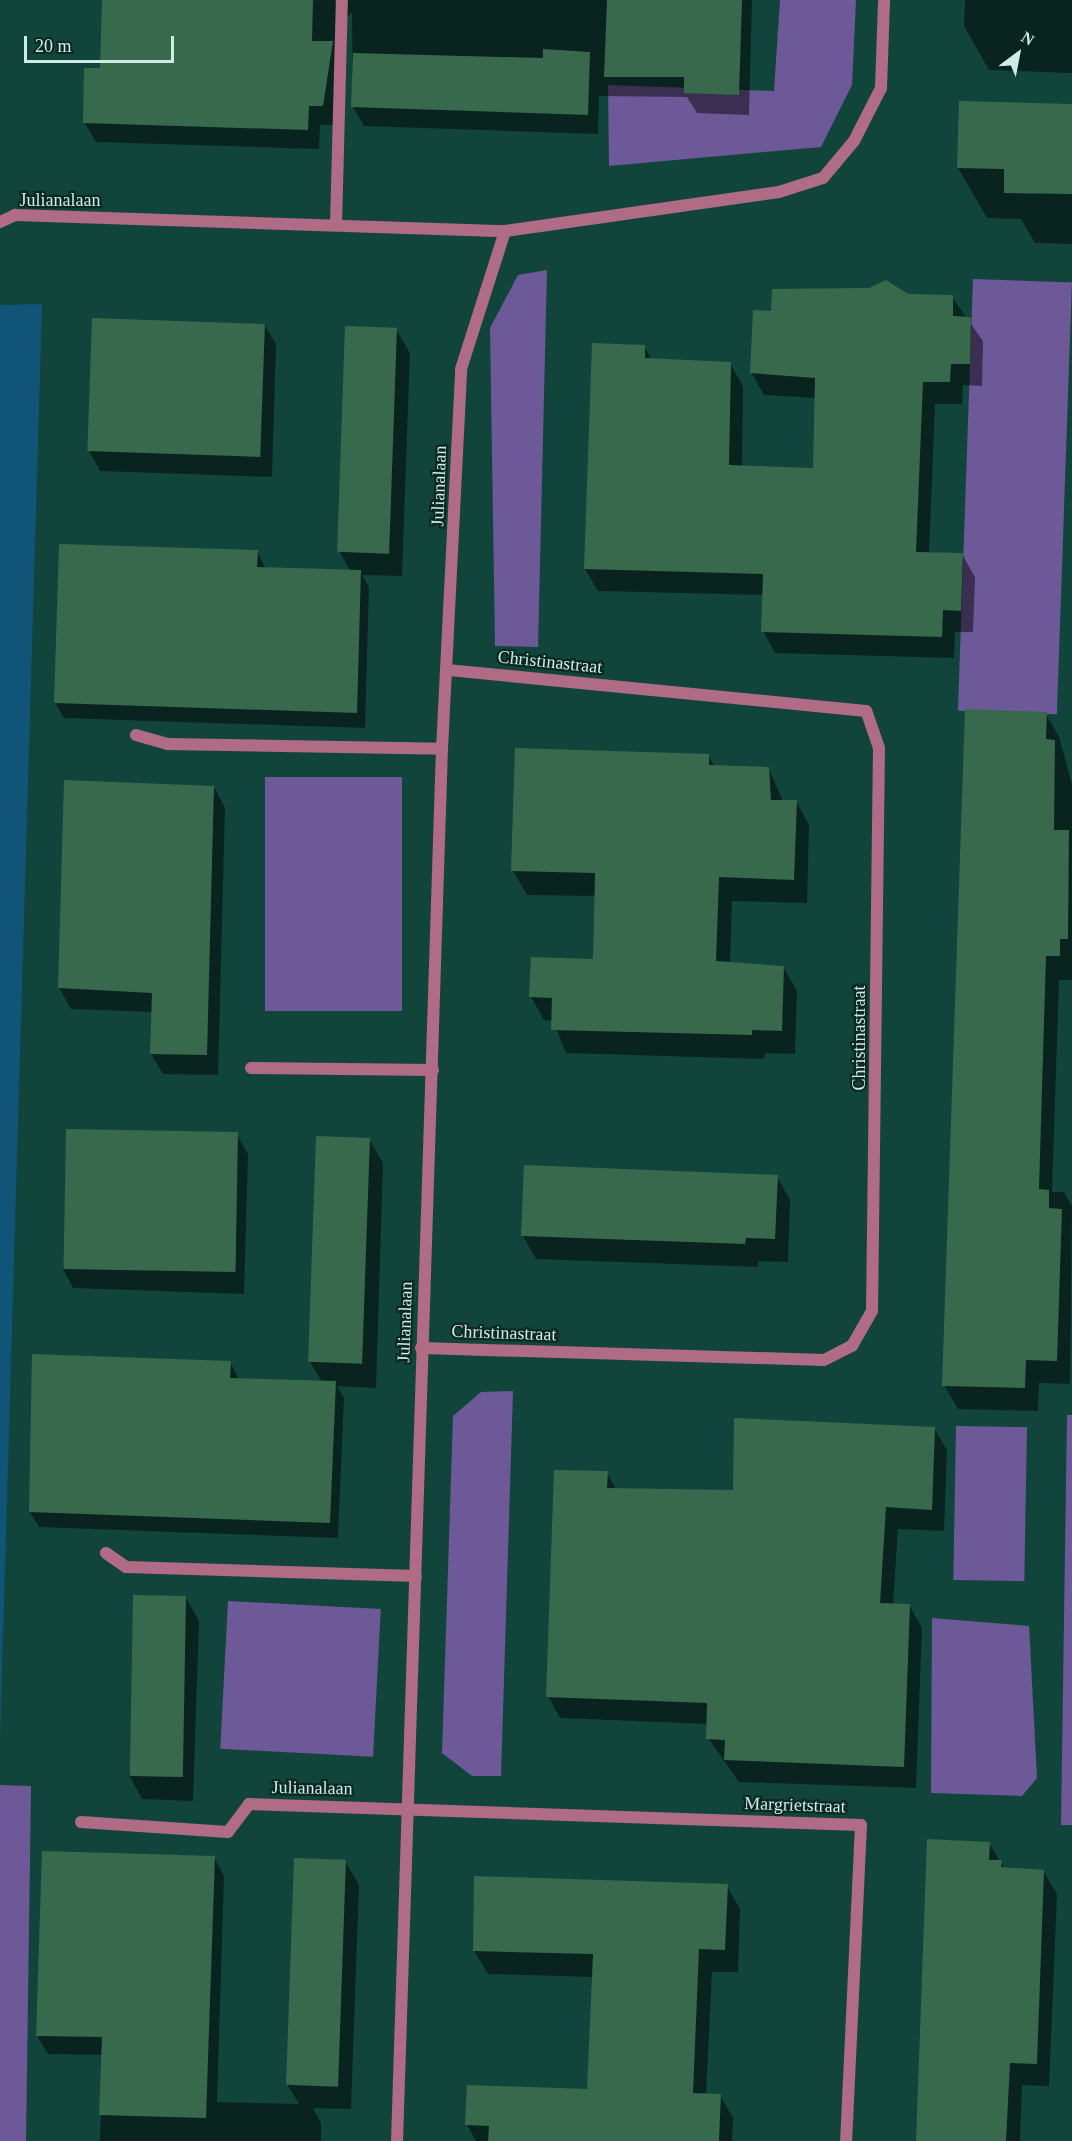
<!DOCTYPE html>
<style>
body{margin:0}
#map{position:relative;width:1072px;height:2141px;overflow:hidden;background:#11453b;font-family:"Times New Roman",serif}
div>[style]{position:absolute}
.green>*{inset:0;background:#6d5898;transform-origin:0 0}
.water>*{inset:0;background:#105477}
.shadow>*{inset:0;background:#0007}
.building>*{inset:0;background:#38694d;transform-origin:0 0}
.street>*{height:12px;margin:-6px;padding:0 6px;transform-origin:6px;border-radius:6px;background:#b06c84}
span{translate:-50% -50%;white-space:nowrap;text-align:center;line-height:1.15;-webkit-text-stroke:4.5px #0c2822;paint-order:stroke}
.street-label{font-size:18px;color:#cdede4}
.north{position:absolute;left:988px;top:24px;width:60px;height:60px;-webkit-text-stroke:4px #0c2822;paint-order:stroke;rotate:32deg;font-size:16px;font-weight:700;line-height:24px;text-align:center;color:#cdede4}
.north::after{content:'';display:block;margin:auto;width:21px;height:27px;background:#cdede4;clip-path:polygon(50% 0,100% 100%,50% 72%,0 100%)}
.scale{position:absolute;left:24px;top:36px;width:150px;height:27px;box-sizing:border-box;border:3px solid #cdede4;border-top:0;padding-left:8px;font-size:18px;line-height:21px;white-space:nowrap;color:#cdede4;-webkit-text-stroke:4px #0c2822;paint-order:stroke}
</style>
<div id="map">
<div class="green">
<i style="clip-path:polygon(780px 0,856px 0,852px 85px,821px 147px,609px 166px,608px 85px,774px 91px)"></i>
<i style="clip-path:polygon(547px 270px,538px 647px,495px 646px,490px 328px,518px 275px)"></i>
<i style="left:973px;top:279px;width:99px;height:432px;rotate:2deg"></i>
<i style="left:265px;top:777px;width:137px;height:234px"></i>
<i style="clip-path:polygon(513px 1391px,501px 1776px,472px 1776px,442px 1753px,453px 1416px,481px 1392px)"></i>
<i style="clip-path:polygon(1067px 1415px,1072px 1415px,1072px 1825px,1061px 1825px)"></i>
<i style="left:956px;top:1426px;width:71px;height:154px;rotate:1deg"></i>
<i style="left:228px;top:1601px;width:153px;height:148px;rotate:3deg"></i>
<i style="clip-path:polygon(932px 1618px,1029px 1626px,1037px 1778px,1022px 1796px,931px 1793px)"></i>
<i style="clip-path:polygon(0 1785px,31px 1786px,26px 2141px,0 2141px)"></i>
</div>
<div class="water">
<i style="clip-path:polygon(42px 304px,0 1739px,0 305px)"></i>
</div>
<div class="shadow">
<i style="clip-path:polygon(104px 0,752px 0,749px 115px,697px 113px,687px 97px,599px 96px,598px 134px,364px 126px,353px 107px,352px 12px,344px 20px,334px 125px,320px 125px,319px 149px,96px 142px,84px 122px,101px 70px)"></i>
<i style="clip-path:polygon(965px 0,1072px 0,1072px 73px,989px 70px,964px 26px)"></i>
<i style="clip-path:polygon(1072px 106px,1072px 244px,1035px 243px,1021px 219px,987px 218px,958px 168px)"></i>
<i style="clip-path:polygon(907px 295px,952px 297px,983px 341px,982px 386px,963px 385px,962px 404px,935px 404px,929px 554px,962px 554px,975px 577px,973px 632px,955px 632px,954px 658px,775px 653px,763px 631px,764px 595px,598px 591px,585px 569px,644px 346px,652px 360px,730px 363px,743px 386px,742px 467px,814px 470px,816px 398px,764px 395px,751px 372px,773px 312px)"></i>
<i style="clip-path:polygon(264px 324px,276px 344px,272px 477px,100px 471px,89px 451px)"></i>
<i style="clip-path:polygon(396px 329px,410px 353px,402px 576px,362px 575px,369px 587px,365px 728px,64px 718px,55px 703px,257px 551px,266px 569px,351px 572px,339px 551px)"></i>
<i style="clip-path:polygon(1046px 714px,1059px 737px,1072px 784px,1072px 980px,1059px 980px,1052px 1192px,1064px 1192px,1072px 1206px,1070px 1384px,1039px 1383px,1038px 1411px,958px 1409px,944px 1385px)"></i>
<i style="clip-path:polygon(517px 749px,708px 755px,715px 767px,769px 769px,783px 801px,796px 801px,809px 825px,807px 903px,732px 901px,730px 964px,783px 967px,797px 991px,795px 1054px,765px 1053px,764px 1059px,566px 1053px,553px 1021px,544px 1020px,531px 997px,594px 960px,596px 896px,527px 895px,513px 871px)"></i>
<i style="clip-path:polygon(214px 787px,225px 808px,218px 1075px,163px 1074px,151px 1054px,153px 1012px,71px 1009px,59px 988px)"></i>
<i style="clip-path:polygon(237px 1135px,248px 1154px,244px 1294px,73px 1288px,63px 1269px)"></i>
<i style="clip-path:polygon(369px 1139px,383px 1163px,376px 1388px,337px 1386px,344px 1398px,338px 1538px,39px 1527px,30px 1512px,230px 1362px,239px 1379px,322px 1382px,310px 1362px)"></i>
<i style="clip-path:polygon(777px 1177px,790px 1200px,788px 1262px,758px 1261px,758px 1267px,536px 1259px,523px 1236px)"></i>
<i style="clip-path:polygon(934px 1428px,947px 1450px,944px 1531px,898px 1529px,893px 1605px,909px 1605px,922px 1628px,916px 1788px,739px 1782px,708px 1738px,708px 1724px,560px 1718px,548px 1696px,607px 1473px,616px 1489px,734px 1491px)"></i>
<i style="clip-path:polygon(186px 1598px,199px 1621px,193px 1801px,142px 1799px,129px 1775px)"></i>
<i style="clip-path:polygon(989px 1843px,1005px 1869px,1043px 1871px,1057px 1894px,1049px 2086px,1022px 2085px,1020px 2141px,918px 2141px)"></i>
<i style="clip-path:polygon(214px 1857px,224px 1876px,217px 2102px,299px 2104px,287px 2084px,345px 1861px,359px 1885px,351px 2109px,313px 2108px,321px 2123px,321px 2141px,100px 2141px,103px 2055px,48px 2054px,37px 2036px)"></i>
<i style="clip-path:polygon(727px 1886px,740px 1909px,738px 1972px,712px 1972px,706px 2095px,720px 2095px,733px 2118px,732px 2141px,476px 2141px,467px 2125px,588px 2090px,593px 1977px,488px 1974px,474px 1951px)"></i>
</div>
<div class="building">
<i style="clip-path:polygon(102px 0,313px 0,312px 41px,333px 41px,323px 106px,309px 106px,308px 130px,83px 123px,84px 68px,100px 68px)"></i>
<i style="clip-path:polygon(607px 0,742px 0,739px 95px,684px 93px,684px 77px,604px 77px)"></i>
<i style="clip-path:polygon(543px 49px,590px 52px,588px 115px,351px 107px,353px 53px,543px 58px)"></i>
<i style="clip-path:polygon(959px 101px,1072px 104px,1072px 194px,1004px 193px,1004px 169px,957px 168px)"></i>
<i style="clip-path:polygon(886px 280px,908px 294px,953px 295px,953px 316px,971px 317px,970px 364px,951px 364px,950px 382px,923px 382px,916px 552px,963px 553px,961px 611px,943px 610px,942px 637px,761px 632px,763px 574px,584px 569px,592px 343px,645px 345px,645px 358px,731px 362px,729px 465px,813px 468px,815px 378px,750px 373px,753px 310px,771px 311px,772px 289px,869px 288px)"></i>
<i style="left:92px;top:318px;width:173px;height:133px;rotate:2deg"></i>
<i style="left:345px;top:326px;width:52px;height:226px;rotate:2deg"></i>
<i style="clip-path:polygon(59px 544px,258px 550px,257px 567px,361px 570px,357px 713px,54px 703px)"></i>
<i style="clip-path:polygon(965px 709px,1047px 712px,1046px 739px,1055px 740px,1054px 830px,1069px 830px,1068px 939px,1060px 939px,1060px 956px,1046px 956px,1039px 1189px,1049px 1190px,1049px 1208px,1062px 1209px,1057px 1361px,1026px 1360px,1025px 1388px,942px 1386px)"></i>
<i style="clip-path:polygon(515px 748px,709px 754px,709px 765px,769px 767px,771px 800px,797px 800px,794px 880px,719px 877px,716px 961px,784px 966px,782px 1031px,752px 1030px,752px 1035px,551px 1030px,552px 998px,529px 997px,531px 957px,593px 959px,595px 873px,511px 871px)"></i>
<i style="clip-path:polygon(64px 780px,214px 786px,207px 1055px,150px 1054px,152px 993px,58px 988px)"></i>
<i style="left:66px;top:1129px;width:172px;height:140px;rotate:1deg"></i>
<i style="left:316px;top:1136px;width:54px;height:226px;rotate:2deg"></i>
<i style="clip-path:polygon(524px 1165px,778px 1175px,775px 1239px,746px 1238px,745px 1244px,521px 1236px)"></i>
<i style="clip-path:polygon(32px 1354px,231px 1361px,230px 1378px,336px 1381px,330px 1523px,29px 1512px)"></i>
<i style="clip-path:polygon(734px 1418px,935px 1427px,932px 1510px,886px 1507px,880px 1603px,910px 1604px,904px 1767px,724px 1760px,725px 1740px,706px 1739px,707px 1703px,546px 1697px,554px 1470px,608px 1471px,607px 1488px,733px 1490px)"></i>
<i style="left:133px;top:1595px;width:53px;height:181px;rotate:1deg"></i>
<i style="clip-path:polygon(927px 1839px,990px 1842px,989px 1860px,1002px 1860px,1001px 1867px,1044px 1870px,1037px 2064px,1010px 2063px,1006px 2141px,916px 2141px)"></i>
<i style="clip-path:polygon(42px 1851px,215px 1856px,206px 2118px,99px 2115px,102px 2037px,36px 2036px)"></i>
<i style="left:294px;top:1858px;width:52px;height:227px;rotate:2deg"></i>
<i style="clip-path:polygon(474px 1876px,728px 1884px,725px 1950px,699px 1949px,693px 2093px,721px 2094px,719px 2141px,488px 2141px,489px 2126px,465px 2125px,467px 2085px,587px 2089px,593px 1954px,473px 1951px)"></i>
</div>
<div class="street">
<i style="left:0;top:222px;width:17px;rotate:-25deg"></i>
<i style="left:15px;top:215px;width:490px;rotate:1.9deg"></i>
<i style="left:505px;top:231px;width:277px;rotate:-8.1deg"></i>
<i style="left:779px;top:192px;width:46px;rotate:-17.7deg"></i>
<i style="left:823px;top:178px;width:48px;rotate:-50deg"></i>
<i style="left:854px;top:141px;width:59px;rotate:-63deg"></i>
<i style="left:881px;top:88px;width:88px;rotate:-88deg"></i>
<i style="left:336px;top:225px;width:225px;rotate:-88.5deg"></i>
<i style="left:136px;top:735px;width:32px;rotate:16deg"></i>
<i style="left:167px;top:744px;width:275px;rotate:1deg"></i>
<i style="left:251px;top:1068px;width:182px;rotate:0.6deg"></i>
<i style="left:421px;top:1348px;width:403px;rotate:1.7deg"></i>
<i style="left:824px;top:1360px;width:31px;rotate:-27deg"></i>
<i style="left:852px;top:1346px;width:40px;rotate:-60.3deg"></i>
<i style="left:872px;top:1311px;width:563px;rotate:-89.29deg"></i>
<i style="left:879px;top:748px;width:39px;rotate:-109deg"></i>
<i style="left:866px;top:711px;width:419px;rotate:-174.4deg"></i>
<i style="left:106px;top:1553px;width:24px;rotate:35deg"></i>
<i style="left:126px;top:1567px;width:290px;rotate:1.8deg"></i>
<i style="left:81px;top:1822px;width:147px;rotate:3.9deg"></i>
<i style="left:228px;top:1832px;width:35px;rotate:-53deg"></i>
<i style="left:249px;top:1804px;width:612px;rotate:1.97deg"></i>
<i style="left:861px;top:1825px;width:316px;rotate:92.7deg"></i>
<i style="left:397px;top:2141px;width:1393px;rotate:-88.15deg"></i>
<i style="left:442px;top:749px;width:380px;rotate:-87.1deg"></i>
<i style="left:461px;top:369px;width:145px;rotate:-72.3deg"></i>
</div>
<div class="street-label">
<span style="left:60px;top:200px">Julianalaan</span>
<span style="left:439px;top:486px;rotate:-88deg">Julianalaan</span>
<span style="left:550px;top:662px;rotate:6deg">Christinastraat</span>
<span style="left:859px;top:1038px;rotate:-90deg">Christinastraat</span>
<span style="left:405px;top:1322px;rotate:-88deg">Julianalaan</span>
<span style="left:504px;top:1333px;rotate:2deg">Christinastraat</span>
<span style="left:312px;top:1788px;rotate:1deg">Julianalaan</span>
<span style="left:795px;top:1805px;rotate:2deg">Margrietstraat</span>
</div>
<div class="north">N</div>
<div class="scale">20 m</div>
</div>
